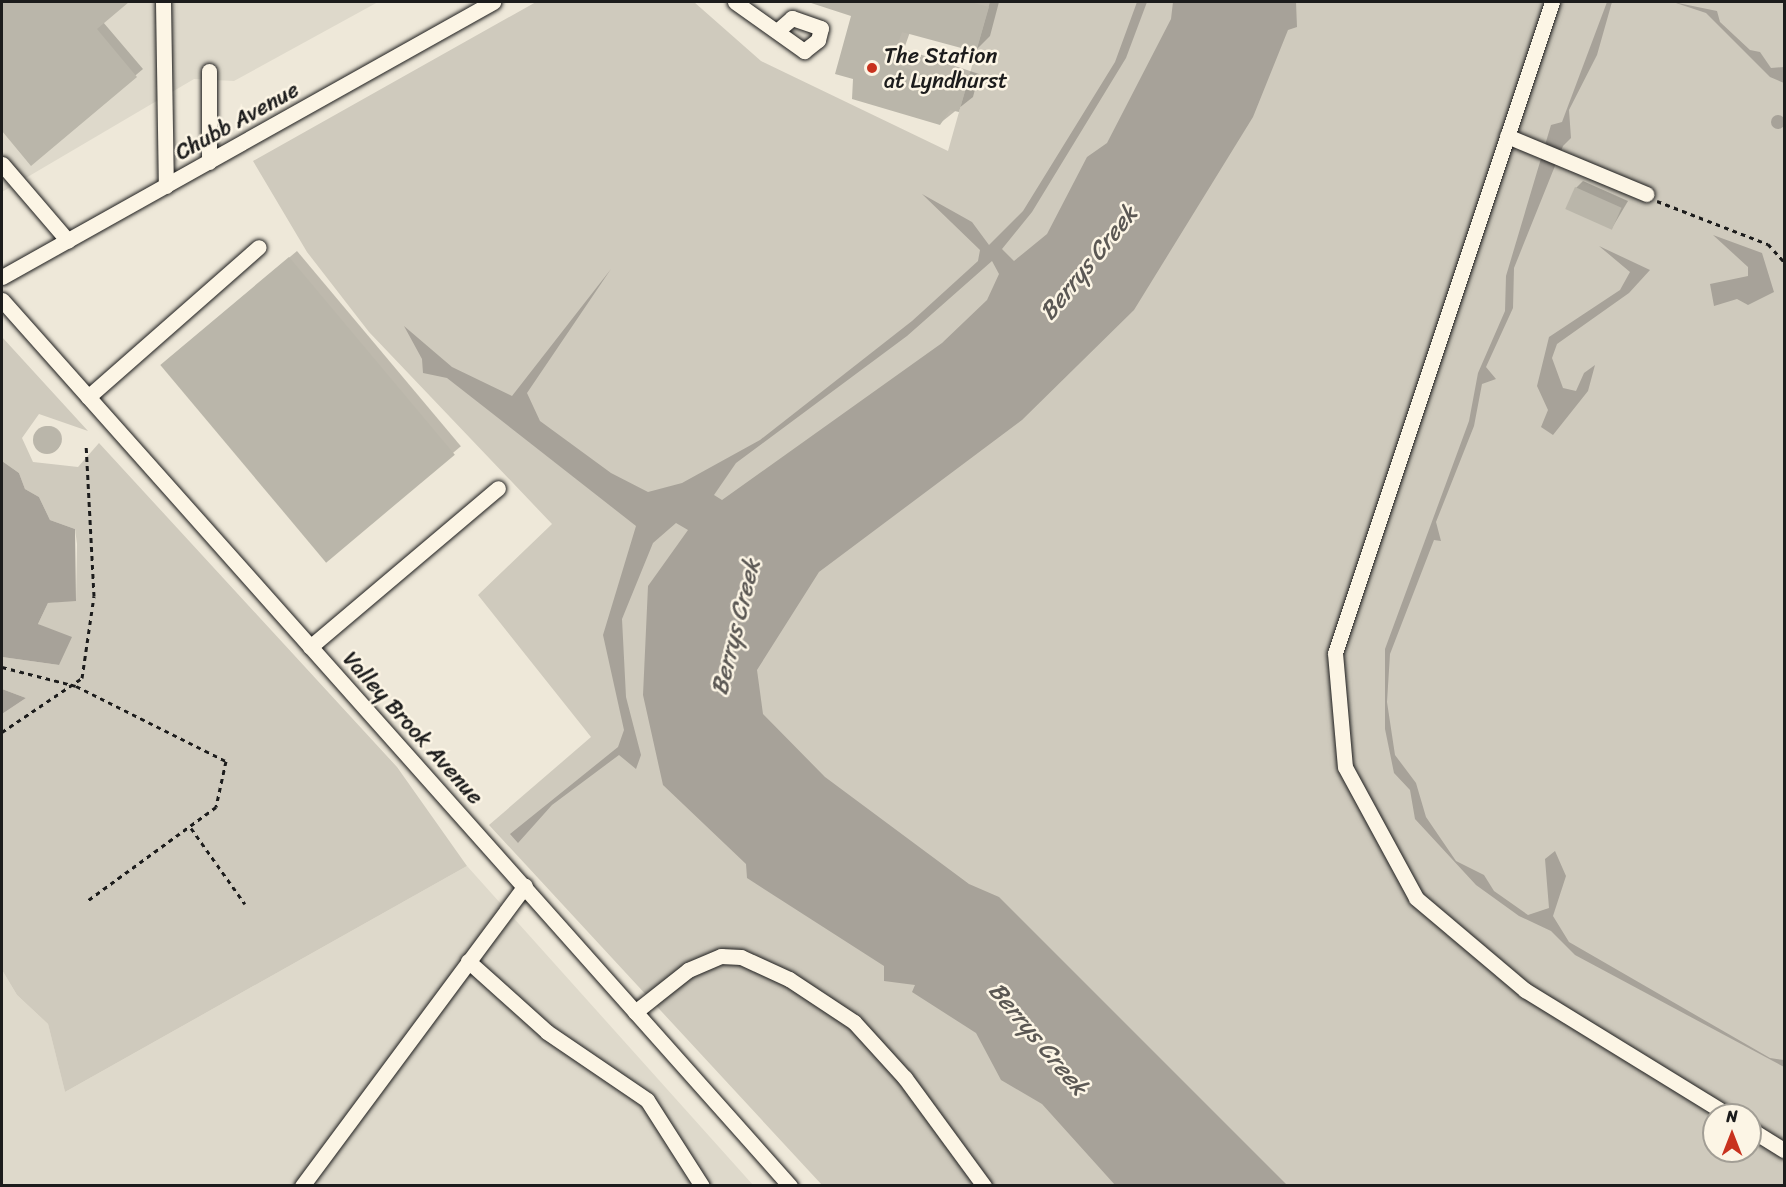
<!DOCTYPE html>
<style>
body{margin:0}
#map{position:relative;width:1786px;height:1187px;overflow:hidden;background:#eee8d9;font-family:Sriracha,sans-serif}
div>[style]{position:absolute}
.built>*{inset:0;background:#ded9cb}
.green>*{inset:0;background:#cfcabd}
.water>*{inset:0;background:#a7a299}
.round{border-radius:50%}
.shadow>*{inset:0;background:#0003;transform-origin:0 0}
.building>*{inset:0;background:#bab6aa;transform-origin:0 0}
.path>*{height:3px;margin-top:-1.5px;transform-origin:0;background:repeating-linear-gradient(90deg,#1c1c1c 0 4.5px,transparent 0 9px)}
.roads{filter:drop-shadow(0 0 2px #1c1c1c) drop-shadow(0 0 2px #1c1c1c)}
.minor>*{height:15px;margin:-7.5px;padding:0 7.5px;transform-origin:7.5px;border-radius:7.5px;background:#fcf5e5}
.dots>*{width:16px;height:16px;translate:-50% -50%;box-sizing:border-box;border:3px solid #fcf5e5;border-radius:50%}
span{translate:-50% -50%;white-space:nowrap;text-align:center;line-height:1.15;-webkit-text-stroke:5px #fcf5e5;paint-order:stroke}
.poi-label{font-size:22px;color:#1c1c1c}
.left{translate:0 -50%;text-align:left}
.street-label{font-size:22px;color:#1c1c1c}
.water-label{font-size:24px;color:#5b5854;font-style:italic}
.frame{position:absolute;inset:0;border:3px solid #1c1c1c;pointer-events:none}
.north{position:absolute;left:1702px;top:1103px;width:60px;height:60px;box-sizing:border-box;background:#fcf5e5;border:2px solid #a29e95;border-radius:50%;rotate:0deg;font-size:16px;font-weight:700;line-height:24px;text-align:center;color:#1c1c1c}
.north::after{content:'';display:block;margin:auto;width:21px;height:27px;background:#c8321e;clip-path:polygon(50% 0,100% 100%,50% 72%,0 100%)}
</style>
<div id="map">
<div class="built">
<i style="clip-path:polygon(2px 2px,378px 2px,234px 81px,194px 79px,2px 192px)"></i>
<i style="clip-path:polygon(467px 866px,753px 1185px,2px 1185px,2px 970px,17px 995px,48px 1024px,65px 1092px)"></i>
</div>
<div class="green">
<i style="clip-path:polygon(evenodd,536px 2px,694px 2px,761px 61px,948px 151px,990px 2px,1784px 2px,1784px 1185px,822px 1185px,489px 825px,591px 737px,478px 595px,552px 524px,369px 332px,307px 252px,253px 161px,536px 2px,1714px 1115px,1750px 1115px,1750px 1151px,1714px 1151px,1714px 1115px)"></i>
<i style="clip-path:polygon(2px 337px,88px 431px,39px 414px,22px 438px,33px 462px,78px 467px,99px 443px,397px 767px,467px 866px,65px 1092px,48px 1024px,17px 995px,2px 970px,2px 714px,26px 698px,2px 689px,2px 657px,59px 665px,54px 633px,38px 624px,48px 603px,76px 600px,77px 544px,75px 529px,50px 520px,39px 497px,25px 489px,19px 473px,2px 461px)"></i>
</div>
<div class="water">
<i style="clip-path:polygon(evenodd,1137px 2px,1147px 2px,1126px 58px,1032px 212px,1002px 249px,1014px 261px,1047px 234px,1087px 157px,1107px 143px,1171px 19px,1173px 2px,1296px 2px,1297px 27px,1288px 30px,1253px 117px,1134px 310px,1022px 420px,819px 572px,757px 670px,763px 714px,825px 777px,969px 884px,999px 897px,1287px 1185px,1115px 1185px,1042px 1104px,1001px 1080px,976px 1033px,912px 992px,915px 985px,884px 981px,884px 966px,747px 878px,746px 864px,663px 785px,643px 695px,648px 586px,688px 530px,676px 523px,653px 543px,622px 619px,626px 697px,641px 755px,636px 769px,619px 755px,552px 805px,518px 843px,510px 834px,618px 747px,624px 730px,603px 635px,636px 526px,447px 378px,423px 373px,422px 359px,404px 326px,452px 367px,512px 396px,611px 269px,527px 393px,540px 421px,611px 473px,648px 492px,682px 483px,760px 440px,912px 321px,978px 261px,980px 250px,922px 194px,972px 222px,989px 245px,1023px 211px,1115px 62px,1137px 2px,992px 261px,999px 274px,987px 300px,942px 343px,722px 500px,714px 495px,736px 463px,907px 336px,992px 261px)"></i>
<i style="clip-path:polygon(1607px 2px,1612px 2px,1597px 55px,1569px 110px,1571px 138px,1563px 146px,1514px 268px,1513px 308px,1486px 367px,1496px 379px,1482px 384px,1474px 426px,1436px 522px,1441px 541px,1434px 540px,1390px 654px,1387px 702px,1395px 755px,1416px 783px,1426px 817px,1456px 861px,1484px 875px,1494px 891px,1528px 915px,1549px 908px,1545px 859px,1555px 851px,1566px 876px,1553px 916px,1569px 942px,1770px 1058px,1784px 1060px,1784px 1067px,1575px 955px,1551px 931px,1519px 916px,1476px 885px,1415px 819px,1410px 790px,1394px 773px,1385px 729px,1385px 649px,1469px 421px,1478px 373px,1505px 311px,1506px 276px,1551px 125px,1562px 122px)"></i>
<i style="clip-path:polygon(1673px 2px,1717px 11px,1720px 22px,1750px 50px,1760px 52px,1771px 68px,1784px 67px,1784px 83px,1770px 77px,1706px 13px)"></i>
<i class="round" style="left:1771px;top:115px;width:14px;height:14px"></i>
<i style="clip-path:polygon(1713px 235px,1762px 253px,1774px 292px,1748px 305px,1737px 299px,1714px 306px,1710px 284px,1748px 276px,1748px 267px)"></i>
<i style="clip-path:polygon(1599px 246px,1650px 270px,1629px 293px,1557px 344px,1552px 358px,1563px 388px,1576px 391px,1584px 373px,1595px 365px,1588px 391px,1553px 435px,1541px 427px,1548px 410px,1537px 386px,1549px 337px,1620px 290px,1630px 272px)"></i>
<i style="clip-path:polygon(2px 461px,19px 473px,25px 489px,39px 497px,50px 520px,75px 529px,76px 601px,48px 603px,38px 624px,72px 637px,59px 665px,2px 657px)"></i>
<i style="clip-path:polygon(2px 689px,26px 698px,2px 714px)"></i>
</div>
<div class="shadow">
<i style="clip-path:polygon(2px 2px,127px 2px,103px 22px,143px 69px,31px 164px,2px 129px)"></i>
<i style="clip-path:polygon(812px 2px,999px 2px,990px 36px,976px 50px,910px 32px,904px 49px,979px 74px,973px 97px,939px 124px,853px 15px)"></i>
<i style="clip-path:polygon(1583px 181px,1628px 201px,1612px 228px,1576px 188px)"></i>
<i style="left:297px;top:251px;width:255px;height:166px;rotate:50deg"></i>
<i class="round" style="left:36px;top:426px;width:26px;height:26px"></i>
</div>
<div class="building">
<i style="clip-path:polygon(2px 2px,129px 2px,97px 29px,137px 77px,31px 166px,2px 131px)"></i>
<i style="clip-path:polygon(808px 2px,970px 2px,989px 7px,976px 52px,902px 32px,891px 63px,966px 88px,959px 112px,950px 110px,940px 125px,852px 99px,853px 79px,835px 74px,851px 16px)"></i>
<i style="left:1575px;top:187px;width:51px;height:24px;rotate:24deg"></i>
<i style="left:289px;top:257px;width:258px;height:168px;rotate:50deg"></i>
<i class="round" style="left:33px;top:426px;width:28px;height:28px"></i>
</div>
<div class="path">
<i style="left:1657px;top:201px;width:119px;rotate:21.2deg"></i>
<i style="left:1768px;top:244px;width:24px;rotate:48deg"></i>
<i style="left:2px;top:667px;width:76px;rotate:14.4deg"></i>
<i style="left:76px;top:686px;width:168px;rotate:26.6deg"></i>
<i style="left:226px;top:761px;width:47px;rotate:102.3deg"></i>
<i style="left:216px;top:807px;width:160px;rotate:143.9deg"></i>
<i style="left:2px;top:732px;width:97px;rotate:-34deg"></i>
<i style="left:82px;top:678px;width:83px;rotate:-81.7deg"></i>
<i style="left:94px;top:596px;width:152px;rotate:-93deg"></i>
<i style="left:191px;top:828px;width:93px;rotate:54.6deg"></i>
</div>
<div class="roads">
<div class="minor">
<i style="left:163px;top:2px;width:184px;rotate:89.1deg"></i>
<i style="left:735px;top:2px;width:85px;rotate:35.4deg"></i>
<i style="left:804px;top:51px;width:18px;rotate:-38deg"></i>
<i style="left:818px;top:40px;width:12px;rotate:-76deg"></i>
<i style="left:821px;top:28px;width:31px;rotate:-161deg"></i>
<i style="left:792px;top:18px;width:20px;rotate:139deg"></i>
<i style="left:1552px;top:2px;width:686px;rotate:108.43deg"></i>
<i style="left:1335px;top:653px;width:114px;rotate:85deg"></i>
<i style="left:1345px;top:767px;width:149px;rotate:61.5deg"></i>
<i style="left:1416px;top:898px;width:143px;rotate:40.2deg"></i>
<i style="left:1525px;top:990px;width:238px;rotate:31.6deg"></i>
<i style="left:209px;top:71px;width:91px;rotate:90deg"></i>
<i style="left:1507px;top:136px;width:151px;rotate:22.6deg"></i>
<i style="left:2px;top:164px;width:101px;rotate:49.4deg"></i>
<i style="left:2px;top:277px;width:563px;rotate:-29.25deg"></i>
<i style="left:2px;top:300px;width:1186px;rotate:48.35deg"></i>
<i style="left:88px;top:397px;width:227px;rotate:-41.3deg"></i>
<i style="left:310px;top:647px;width:246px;rotate:-40.2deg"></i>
<i style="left:468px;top:961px;width:106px;rotate:41.9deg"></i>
<i style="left:547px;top:1032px;width:121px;rotate:34.2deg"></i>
<i style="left:647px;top:1100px;width:102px;rotate:57.4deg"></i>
<i style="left:635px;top:1012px;width:68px;rotate:-38.4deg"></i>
<i style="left:688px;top:970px;width:36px;rotate:-23deg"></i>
<i style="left:721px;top:956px;width:20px;rotate:3deg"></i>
<i style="left:741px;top:957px;width:53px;rotate:24.6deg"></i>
<i style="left:789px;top:979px;width:78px;rotate:33.5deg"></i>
<i style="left:854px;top:1022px;width:76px;rotate:47.7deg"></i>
<i style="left:905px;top:1078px;width:134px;rotate:53.8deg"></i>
<i style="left:1750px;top:1129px;width:40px;rotate:32deg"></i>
<i style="left:302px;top:1186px;width:374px;rotate:-53.4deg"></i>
</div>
</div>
<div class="dots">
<i style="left:872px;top:68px;background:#c8321e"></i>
</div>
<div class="poi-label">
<span class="left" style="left:884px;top:68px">The Station<br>at Lyndhurst</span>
</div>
<div class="street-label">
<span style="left:237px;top:121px;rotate:-29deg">Chubb Avenue</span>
<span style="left:413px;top:728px;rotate:48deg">Valley Brook Avenue</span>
</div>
<div class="water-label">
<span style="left:1089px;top:263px;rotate:-51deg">Berrys Creek</span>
<span style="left:736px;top:627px;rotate:-76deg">Berrys Creek</span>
<span style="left:1038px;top:1039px;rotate:50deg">Berrys Creek</span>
</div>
<div class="frame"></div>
<div class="north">N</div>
</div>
